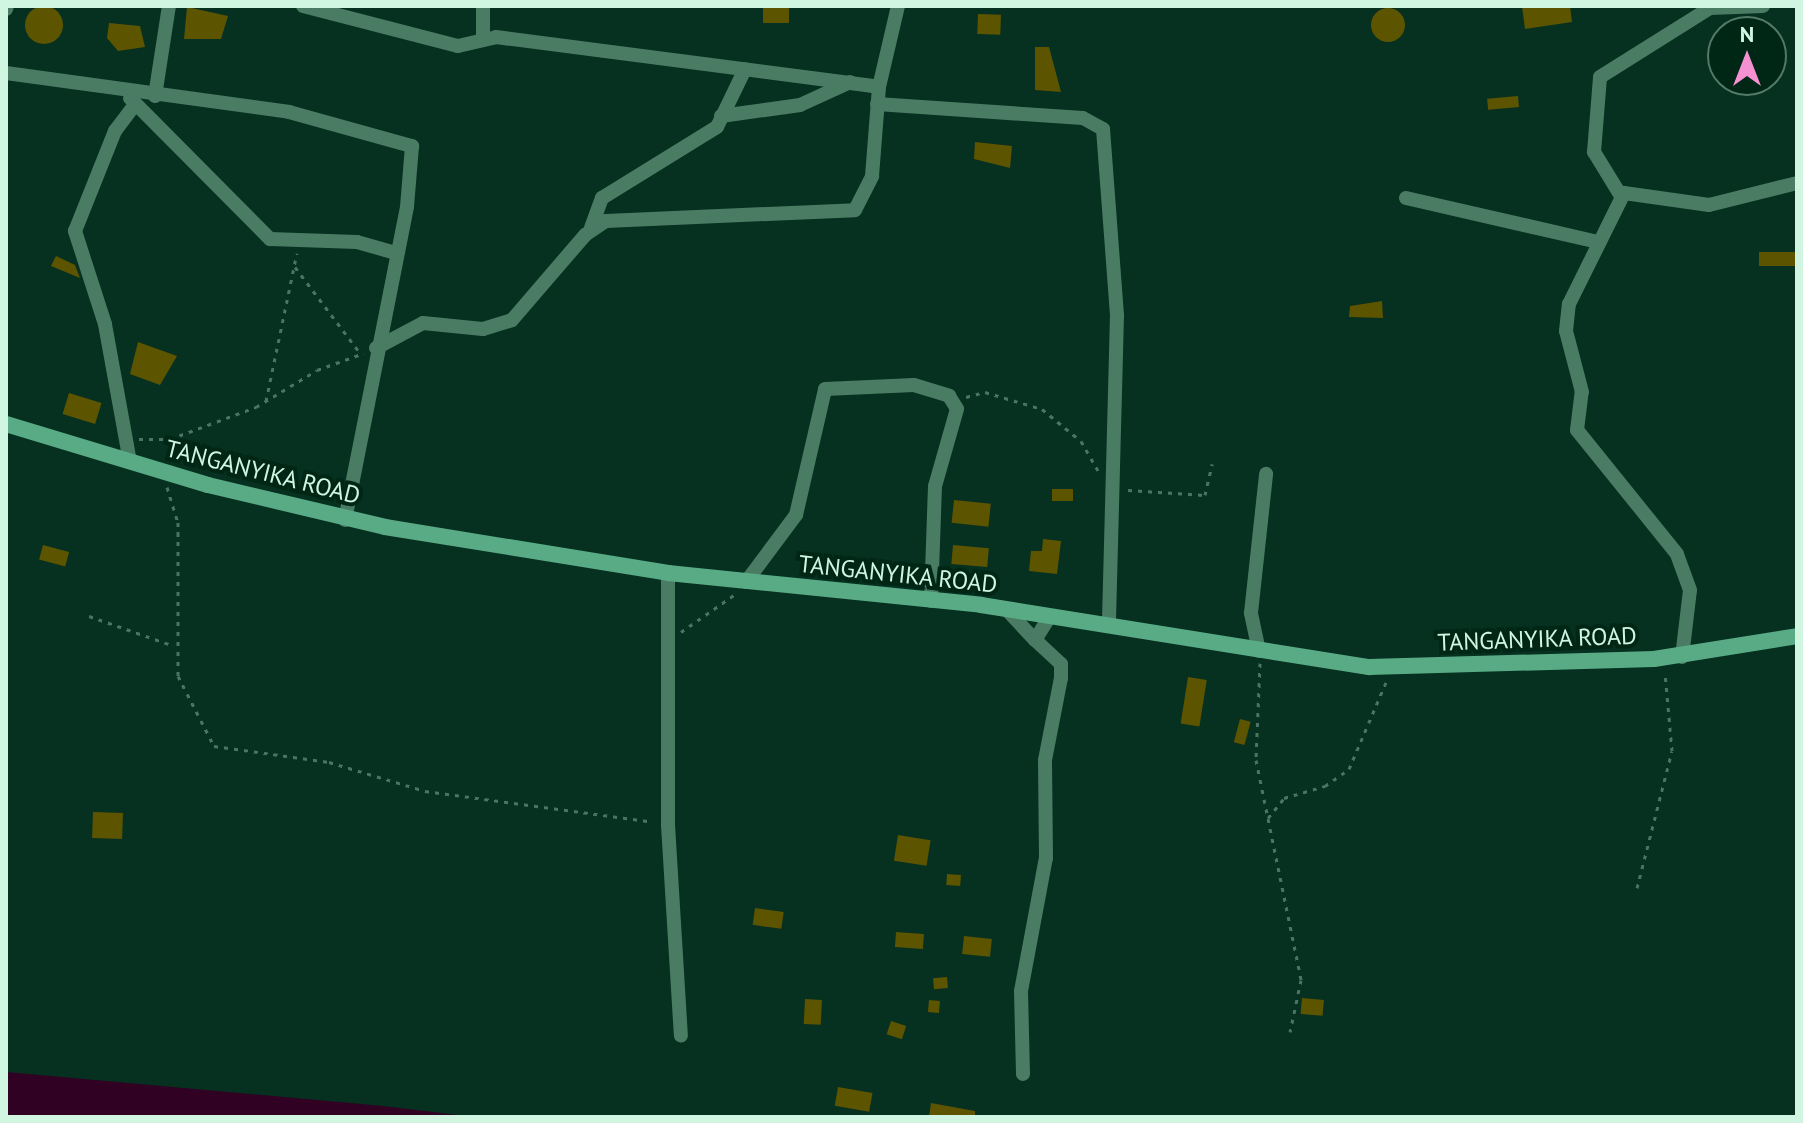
<!DOCTYPE html>
<style>
body{margin:0}
#map{position:relative;width:1803px;height:1123px;overflow:hidden;background:#063020;font-family:"PT Sans",sans-serif}
div>[style]{position:absolute}
.water>*{inset:0;background:#310124}
.building>*{inset:0;background:#5d5400;transform-origin:0 0}
.round{border-radius:50%}
.path>*{height:3px;margin-top:-1.5px;transform-origin:0;background:repeating-linear-gradient(90deg,#4b7462 0 4px,transparent 0 10px)}
.street>*{height:14px;margin:-7px;padding:0 7px;transform-origin:7px;border-radius:7px;background:#4a7c64}
.secondary>*{height:16px;margin:-8px;padding:0 8px;transform-origin:8px;border-radius:8px;background:#58ab85}
span{translate:-50% -50%;white-space:nowrap;text-align:center;line-height:1.15;-webkit-text-stroke:8px #002616;paint-order:stroke}
.street-label{font-size:24px;color:#d0f5e1}
.frame{position:absolute;inset:0;border:8px solid #d0f5e1;pointer-events:none}
.north{position:absolute;left:1707px;top:16px;width:80px;height:80px;box-sizing:border-box;background:#002616;border:2px solid #537967;border-radius:50%;rotate:0deg;font-size:22px;font-weight:700;line-height:32px;text-align:center;color:#d0f5e1}
.north::after{content:'';display:block;margin:auto;width:28px;height:36px;background:#f590d1;clip-path:polygon(50% 0,100% 100%,50% 72%,0 100%)}
</style>
<div id="map">
<div class="water">
<i style="clip-path:polygon(6px 1072px,383px 1106px,474px 1117px,6px 1117px)"></i>
</div>
<div class="building">
<i style="left:763px;top:6px;width:26px;height:17px"></i>
<i style="clip-path:polygon(1522px 6px,1570px 6px,1572px 22px,1525px 29px)"></i>
<i class="round" style="left:25px;top:6px;width:38px;height:38px"></i>
<i style="clip-path:polygon(187px 7px,228px 16px,221px 39px,184px 39px)"></i>
<i class="round" style="left:1371px;top:8px;width:34px;height:34px"></i>
<i style="left:978px;top:14px;width:23px;height:20px;rotate:2deg"></i>
<i style="clip-path:polygon(109px 23px,140px 26px,145px 47px,118px 51px,107px 38px)"></i>
<i style="clip-path:polygon(1035px 47px,1049px 47px,1061px 92px,1035px 90px)"></i>
<i style="left:1518px;top:96px;width:11px;height:31px;rotate:85deg"></i>
<i style="clip-path:polygon(975px 142px,1012px 146px,1010px 168px,974px 159px)"></i>
<i style="left:1797px;top:252px;width:14px;height:38px;rotate:90deg"></i>
<i style="clip-path:polygon(56px 256px,75px 265px,80px 278px,51px 266px)"></i>
<i style="clip-path:polygon(1382px 301px,1383px 318px,1349px 317px,1350px 306px)"></i>
<i style="clip-path:polygon(138px 342px,177px 356px,160px 385px,130px 374px)"></i>
<i style="left:69px;top:393px;width:34px;height:22px;rotate:17deg"></i>
<i style="left:1052px;top:489px;width:21px;height:12px"></i>
<i style="left:954px;top:500px;width:37px;height:23px;rotate:6deg"></i>
<i style="clip-path:polygon(1043px 539px,1061px 541px,1057px 574px,1029px 571px,1031px 551px,1042px 551px)"></i>
<i style="left:43px;top:545px;width:27px;height:15px;rotate:15deg"></i>
<i style="left:953px;top:545px;width:36px;height:19px;rotate:5deg"></i>
<i style="left:1188px;top:677px;width:19px;height:47px;rotate:9deg"></i>
<i style="left:1240px;top:719px;width:11px;height:24px;rotate:15deg"></i>
<i style="left:93px;top:812px;width:30px;height:26px;rotate:2deg"></i>
<i style="left:898px;top:835px;width:33px;height:26px;rotate:9deg"></i>
<i style="left:947px;top:874px;width:14px;height:11px;rotate:4deg"></i>
<i style="left:755px;top:908px;width:29px;height:17px;rotate:8deg"></i>
<i style="left:896px;top:932px;width:28px;height:15px;rotate:4deg"></i>
<i style="left:964px;top:936px;width:28px;height:18px;rotate:6deg"></i>
<i style="left:947px;top:977px;width:11px;height:14px;rotate:85deg"></i>
<i style="left:1302px;top:998px;width:22px;height:16px;rotate:5deg"></i>
<i style="left:805px;top:999px;width:17px;height:25px;rotate:3deg"></i>
<i style="left:929px;top:1000px;width:11px;height:12px;rotate:5deg"></i>
<i style="left:891px;top:1021px;width:16px;height:14px;rotate:18deg"></i>
<i style="left:838px;top:1087px;width:35px;height:19px;rotate:10deg"></i>
<i style="clip-path:polygon(931px 1103px,975px 1111px,975px 1117px,929px 1117px)"></i>
</div>
<div class="path">
<i style="left:295px;top:267px;width:108px;rotate:52.9deg"></i>
<i style="left:966px;top:397px;width:20px;rotate:-15deg"></i>
<i style="left:985px;top:392px;width:59px;rotate:16.6deg"></i>
<i style="left:1042px;top:409px;width:50px;rotate:39.4deg"></i>
<i style="left:1081px;top:441px;width:34px;rotate:60deg"></i>
<i style="left:266px;top:401px;width:151px;rotate:-78.2deg"></i>
<i style="left:139px;top:439px;width:31px"></i>
<i style="left:170px;top:439px;width:92px;rotate:-20.4deg"></i>
<i style="left:256px;top:407px;width:71px;rotate:-31.2deg"></i>
<i style="left:317px;top:370px;width:50px;rotate:-19.9deg"></i>
<i style="left:167px;top:487px;width:37px;rotate:73deg"></i>
<i style="left:178px;top:522px;width:154px;rotate:90deg"></i>
<i style="left:178px;top:676px;width:79px;rotate:62.8deg"></i>
<i style="left:214px;top:746px;width:116px;rotate:7.9deg"></i>
<i style="left:329px;top:762px;width:100px;rotate:16.8deg"></i>
<i style="left:425px;top:791px;width:230px;rotate:7.7deg"></i>
<i style="left:1128px;top:490px;width:77px;rotate:3.7deg"></i>
<i style="left:1205px;top:495px;width:32px;rotate:-77deg"></i>
<i style="left:89px;top:616px;width:90px;rotate:19.4deg"></i>
<i style="left:681px;top:632px;width:65px;rotate:-34.9deg"></i>
<i style="left:1260px;top:663px;width:97px;rotate:92.4deg"></i>
<i style="left:1256px;top:760px;width:225px;rotate:78.4deg"></i>
<i style="left:1301px;top:980px;width:53px;rotate:101.9deg"></i>
<i style="left:1268px;top:818px;width:26px;rotate:-51deg"></i>
<i style="left:1284px;top:798px;width:43px;rotate:-16.3deg"></i>
<i style="left:1325px;top:786px;width:29px;rotate:-35deg"></i>
<i style="left:1349px;top:769px;width:97px;rotate:-66.9deg"></i>
<i style="left:1637px;top:888px;width:141px;rotate:-75.7deg"></i>
<i style="left:1672px;top:751px;width:79px;rotate:-95.1deg"></i>
</div>
<div class="street">
<i style="left:303px;top:6px;width:160px;rotate:14.5deg"></i>
<i style="left:458px;top:46px;width:39px;rotate:-13deg"></i>
<i style="left:496px;top:37px;width:386px;rotate:7.4deg"></i>
<i style="left:483px;top:6px;width:30px;rotate:90deg"></i>
<i style="left:6px;top:9px;width:3px;rotate:-72deg"></i>
<i style="left:6px;top:73px;width:286px;rotate:7.8deg"></i>
<i style="left:289px;top:112px;width:128px;rotate:15.5deg"></i>
<i style="left:412px;top:146px;width:61px;rotate:94.7deg"></i>
<i style="left:407px;top:207px;width:319px;rotate:101.2deg"></i>
<i style="left:155px;top:96px;width:91px;rotate:-81.2deg"></i>
<i style="left:130px;top:98px;width:199px;rotate:45.2deg"></i>
<i style="left:270px;top:239px;width:87px;rotate:2deg"></i>
<i style="left:357px;top:242px;width:41px;rotate:15.8deg"></i>
<i style="left:877px;top:104px;width:206px;rotate:3.9deg"></i>
<i style="left:1083px;top:118px;width:23px;rotate:29deg"></i>
<i style="left:1103px;top:129px;width:187px;rotate:85.7deg"></i>
<i style="left:1117px;top:315px;width:310px;rotate:91.5deg"></i>
<i style="left:721px;top:116px;width:80px;rotate:-7.9deg"></i>
<i style="left:800px;top:105px;width:55px;rotate:-24.7deg"></i>
<i style="left:1621px;top:196px;width:52px;rotate:-121.5deg"></i>
<i style="left:1594px;top:152px;width:75px;rotate:-85.4deg"></i>
<i style="left:1600px;top:77px;width:130px;rotate:-32.1deg"></i>
<i style="left:1710px;top:8px;width:53px;rotate:-2.2deg"></i>
<i style="left:1406px;top:198px;width:197px;rotate:12.9deg"></i>
<i style="left:591px;top:228px;width:32px;rotate:-70deg"></i>
<i style="left:602px;top:198px;width:135px;rotate:-31.7deg"></i>
<i style="left:717px;top:127px;width:64px;rotate:-64.2deg"></i>
<i style="left:376px;top:348px;width:53px;rotate:-28deg"></i>
<i style="left:423px;top:323px;width:60px;rotate:5.7deg"></i>
<i style="left:483px;top:329px;width:30px;rotate:-17deg"></i>
<i style="left:512px;top:320px;width:112px;rotate:-49.3deg"></i>
<i style="left:585px;top:235px;width:25px;rotate:-34deg"></i>
<i style="left:606px;top:221px;width:249px;rotate:-2.5deg"></i>
<i style="left:855px;top:210px;width:38px;rotate:-63deg"></i>
<i style="left:872px;top:176px;width:89px;rotate:-85.5deg"></i>
<i style="left:879px;top:87px;width:83px;rotate:-76.8deg"></i>
<i style="left:130px;top:462px;width:140px;rotate:-100.3deg"></i>
<i style="left:105px;top:324px;width:98px;rotate:-107.9deg"></i>
<i style="left:75px;top:231px;width:108px;rotate:-68.2deg"></i>
<i style="left:115px;top:131px;width:34px;rotate:-53deg"></i>
<i style="left:668px;top:573px;width:252px;rotate:90deg"></i>
<i style="left:668px;top:825px;width:211px;rotate:86.5deg"></i>
<i style="left:746px;top:582px;width:84px;rotate:-53.3deg"></i>
<i style="left:796px;top:515px;width:129px;rotate:-77deg"></i>
<i style="left:825px;top:389px;width:89px;rotate:-2.6deg"></i>
<i style="left:914px;top:385px;width:37px;rotate:17deg"></i>
<i style="left:949px;top:396px;width:15px;rotate:58deg"></i>
<i style="left:957px;top:409px;width:80px;rotate:105.9deg"></i>
<i style="left:935px;top:486px;width:115px;rotate:92deg"></i>
<i style="left:1007px;top:610px;width:41px;rotate:47deg"></i>
<i style="left:1259px;top:651px;width:39px;rotate:-102deg"></i>
<i style="left:1251px;top:613px;width:140px;rotate:-83.8deg"></i>
<i style="left:1682px;top:657px;width:67px;rotate:-83.2deg"></i>
<i style="left:1690px;top:590px;width:38px;rotate:-110deg"></i>
<i style="left:1677px;top:554px;width:159px;rotate:-128.9deg"></i>
<i style="left:1577px;top:430px;width:38px;rotate:-83deg"></i>
<i style="left:1582px;top:392px;width:63px;rotate:-104.7deg"></i>
<i style="left:1566px;top:331px;width:27px;rotate:-84deg"></i>
<i style="left:1569px;top:304px;width:124px;rotate:-63.6deg"></i>
<i style="left:1624px;top:193px;width:86px;rotate:8deg"></i>
<i style="left:1709px;top:205px;width:91px;rotate:-14deg"></i>
<i style="left:1023px;top:1074px;width:83px;rotate:-91.4deg"></i>
<i style="left:1021px;top:991px;width:135px;rotate:-79.4deg"></i>
<i style="left:1046px;top:858px;width:98px;rotate:-90.6deg"></i>
<i style="left:1045px;top:760px;width:84px;rotate:-79deg"></i>
<i style="left:1061px;top:678px;width:14px;rotate:-90deg"></i>
<i style="left:1061px;top:664px;width:35px;rotate:-137deg"></i>
<i style="left:1035px;top:640px;width:26px;rotate:-58deg"></i>
</div>
<div class="secondary">
<i style="left:6px;top:424px;width:211px;rotate:16.8deg"></i>
<i style="left:208px;top:485px;width:182px;rotate:13.3deg"></i>
<i style="left:385px;top:527px;width:287px;rotate:9.2deg"></i>
<i style="left:668px;top:573px;width:315px;rotate:5.8deg"></i>
<i style="left:981px;top:605px;width:393px;rotate:9.1deg"></i>
<i style="left:1369px;top:667px;width:285px;rotate:-1.6deg"></i>
<i style="left:1654px;top:659px;width:145px;rotate:-9.1deg"></i>
</div>
<div class="street-label">
<span style="left:263px;top:472px;rotate:14deg">TANGANYIKA ROAD</span>
<span style="left:898px;top:574px;rotate:6deg">TANGANYIKA ROAD</span>
<span style="left:1537px;top:639px;rotate:-2deg">TANGANYIKA ROAD</span>
</div>
<div class="frame"></div>
<div class="north">N</div>
</div>
